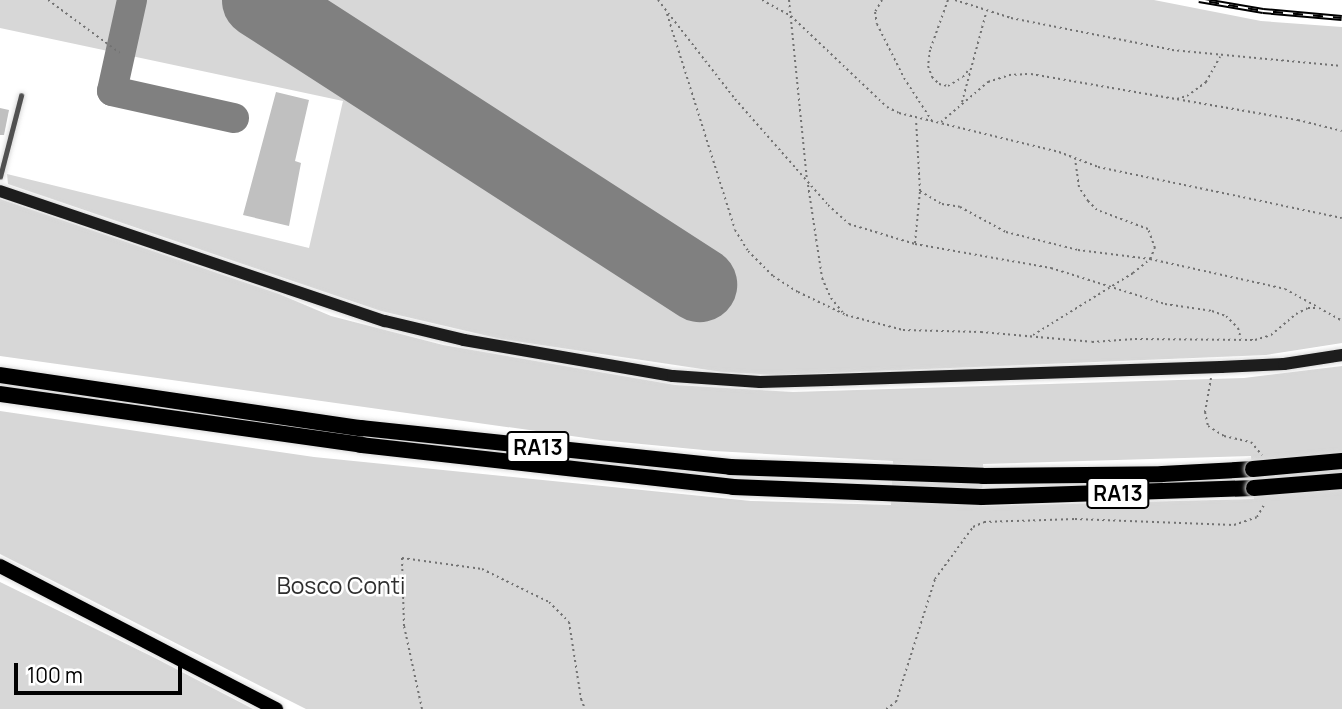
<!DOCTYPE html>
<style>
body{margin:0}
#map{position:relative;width:1342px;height:709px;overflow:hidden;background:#fff;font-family:Manrope,sans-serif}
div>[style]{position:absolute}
.green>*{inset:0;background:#d7d7d7}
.taxiway>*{height:30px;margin:-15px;padding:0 15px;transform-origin:15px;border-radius:15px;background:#808080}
.runway>*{height:75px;margin:-37.5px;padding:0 37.5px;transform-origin:37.5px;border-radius:37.5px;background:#808080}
.building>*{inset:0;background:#c0c0c0}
.path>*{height:2px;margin-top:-1px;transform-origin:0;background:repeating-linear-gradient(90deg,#727272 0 2px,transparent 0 5.5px)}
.roads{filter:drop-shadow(0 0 2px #dbdbdb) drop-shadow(0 0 2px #dbdbdb)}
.service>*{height:4.5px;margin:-2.25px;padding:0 2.25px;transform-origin:2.25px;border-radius:2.25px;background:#505050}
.secondary>*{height:12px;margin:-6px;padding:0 6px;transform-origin:6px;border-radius:6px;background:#1d1d1d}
.primary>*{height:14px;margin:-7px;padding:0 7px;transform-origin:7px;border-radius:7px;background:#000}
.motorway>*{height:16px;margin:-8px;padding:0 8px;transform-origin:8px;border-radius:8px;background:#000}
.rail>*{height:6px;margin-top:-3px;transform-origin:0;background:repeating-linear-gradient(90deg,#fff 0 10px,#000 0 20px);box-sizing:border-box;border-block:2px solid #000}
.bridges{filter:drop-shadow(0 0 2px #dbdbdb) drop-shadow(0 0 2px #dbdbdb)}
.motorway-bridge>*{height:16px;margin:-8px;padding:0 8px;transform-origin:8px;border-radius:8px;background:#000}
span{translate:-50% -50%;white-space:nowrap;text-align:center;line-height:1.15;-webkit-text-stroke:5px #fff;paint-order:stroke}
.shield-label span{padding:2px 5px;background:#fff;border:2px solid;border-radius:5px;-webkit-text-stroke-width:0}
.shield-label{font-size:21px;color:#000;font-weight:700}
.park-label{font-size:23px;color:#2e2e2e}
.scale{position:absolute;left:14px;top:663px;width:168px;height:32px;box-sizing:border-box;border:4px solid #000;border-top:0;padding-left:9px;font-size:21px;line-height:24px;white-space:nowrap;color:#000;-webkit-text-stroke:5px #fff;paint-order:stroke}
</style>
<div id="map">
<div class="green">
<i style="clip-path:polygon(0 0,1154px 0,1261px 21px,1342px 27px,1342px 343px,1266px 355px,777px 375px,722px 372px,501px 339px,381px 311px,8px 184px,7px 174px,309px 248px,343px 101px,0 28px)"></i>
<i style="clip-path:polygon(evenodd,0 199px,279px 294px,331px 316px,443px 345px,675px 385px,793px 392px,1244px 378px,1342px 366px,1342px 709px,306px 709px,0 554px,0 411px,314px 457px,751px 501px,891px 505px,893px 461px,714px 451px,600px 440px,0 356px,0 199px,1251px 456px,1254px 499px,982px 506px,983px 464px,1251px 456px)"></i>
<i style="clip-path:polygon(0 582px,155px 658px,253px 709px,0 709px)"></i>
</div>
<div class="taxiway">
<i style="left:132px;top:0;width:93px;rotate:102.4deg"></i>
<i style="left:112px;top:91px;width:125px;rotate:12.5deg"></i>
</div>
<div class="runway">
<i style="left:259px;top:0;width:524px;rotate:32.84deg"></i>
</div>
<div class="building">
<i style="clip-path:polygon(276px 92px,309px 100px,295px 161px,301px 163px,289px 226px,243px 215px)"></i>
<i style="clip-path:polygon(0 108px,9px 110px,4px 135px,0 135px)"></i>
</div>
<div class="path">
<i style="left:48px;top:0;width:89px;rotate:36.4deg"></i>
<i style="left:658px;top:0;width:125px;rotate:52.1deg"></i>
<i style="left:735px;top:99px;width:141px;rotate:48.7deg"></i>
<i style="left:828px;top:205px;width:28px;rotate:42deg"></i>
<i style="left:849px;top:224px;width:69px;rotate:16.9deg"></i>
<i style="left:915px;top:244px;width:138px;rotate:10deg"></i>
<i style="left:1051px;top:268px;width:120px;rotate:17.5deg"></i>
<i style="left:1165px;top:304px;width:48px;rotate:8.5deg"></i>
<i style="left:1212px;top:311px;width:15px;rotate:20deg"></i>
<i style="left:1226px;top:316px;width:17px;rotate:45deg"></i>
<i style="left:1238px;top:328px;width:11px;rotate:75deg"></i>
<i style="left:762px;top:0;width:33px;rotate:29deg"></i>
<i style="left:791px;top:16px;width:132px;rotate:43.5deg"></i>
<i style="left:887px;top:107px;width:13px;rotate:27deg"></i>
<i style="left:899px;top:113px;width:165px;rotate:13.7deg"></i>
<i style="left:1059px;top:152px;width:42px;rotate:21deg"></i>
<i style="left:1098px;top:167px;width:249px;rotate:11.8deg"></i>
<i style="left:789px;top:0;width:180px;rotate:84.3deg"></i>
<i style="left:882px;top:0;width:14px;rotate:120deg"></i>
<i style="left:875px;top:12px;width:12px;rotate:81deg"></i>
<i style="left:877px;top:24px;width:60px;rotate:63.4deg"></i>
<i style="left:904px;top:78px;width:51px;rotate:56.9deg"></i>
<i style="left:948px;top:0;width:53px;rotate:109.8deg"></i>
<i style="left:930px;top:50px;width:16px;rotate:97deg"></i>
<i style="left:928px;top:66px;width:12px;rotate:70deg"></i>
<i style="left:932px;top:77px;width:10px;rotate:45deg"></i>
<i style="left:939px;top:84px;width:9px;rotate:13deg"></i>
<i style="left:948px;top:86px;width:17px;rotate:-31deg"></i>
<i style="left:963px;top:77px;width:11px;rotate:-52deg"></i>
<i style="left:955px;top:0;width:59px;rotate:17.8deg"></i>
<i style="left:1011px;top:18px;width:164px;rotate:11.2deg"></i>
<i style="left:1172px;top:50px;width:171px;rotate:5.4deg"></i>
<i style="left:667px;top:14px;width:226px;rotate:72.5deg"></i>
<i style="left:735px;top:230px;width:25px;rotate:58deg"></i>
<i style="left:748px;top:251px;width:35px;rotate:45deg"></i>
<i style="left:773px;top:276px;width:30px;rotate:33deg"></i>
<i style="left:798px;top:292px;width:53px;rotate:25.6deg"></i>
<i style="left:846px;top:315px;width:59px;rotate:14.7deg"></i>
<i style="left:903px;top:330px;width:78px;rotate:1.5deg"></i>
<i style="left:981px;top:332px;width:111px;rotate:5.1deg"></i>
<i style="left:1092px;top:342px;width:43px;rotate:-4deg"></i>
<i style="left:1135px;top:339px;width:120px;rotate:0.5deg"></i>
<i style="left:1255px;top:340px;width:17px;rotate:-17deg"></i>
<i style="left:1271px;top:335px;width:33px;rotate:-40deg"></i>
<i style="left:1296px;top:314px;width:13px;rotate:-27deg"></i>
<i style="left:1308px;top:308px;width:11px"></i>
<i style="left:1319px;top:308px;width:26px;rotate:29deg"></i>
<i style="left:1177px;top:99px;width:10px;rotate:-17deg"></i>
<i style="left:1187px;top:96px;width:24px;rotate:-36deg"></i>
<i style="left:1206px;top:82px;width:29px;rotate:-61deg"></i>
<i style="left:962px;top:102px;width:92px;rotate:-74.9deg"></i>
<i style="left:941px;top:122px;width:62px;rotate:-40.4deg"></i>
<i style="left:988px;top:82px;width:22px;rotate:-18deg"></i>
<i style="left:1009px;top:75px;width:22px;rotate:-3deg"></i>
<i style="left:1031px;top:74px;width:271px;rotate:9.8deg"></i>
<i style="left:1298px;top:120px;width:45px;rotate:14deg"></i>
<i style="left:808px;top:185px;width:94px;rotate:81.4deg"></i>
<i style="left:822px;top:278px;width:22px;rotate:66deg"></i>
<i style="left:831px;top:298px;width:22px;rotate:51deg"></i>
<i style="left:920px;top:191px;width:26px;rotate:31deg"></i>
<i style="left:942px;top:204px;width:18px;rotate:9deg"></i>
<i style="left:960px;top:207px;width:52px;rotate:28.5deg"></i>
<i style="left:1006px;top:232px;width:74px;rotate:14deg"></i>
<i style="left:1078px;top:250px;width:73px;rotate:7.1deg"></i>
<i style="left:1150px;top:259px;width:138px;rotate:12.5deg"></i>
<i style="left:1285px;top:289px;width:38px;rotate:29deg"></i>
<i style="left:915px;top:243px;width:52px;rotate:-84.5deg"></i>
<i style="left:920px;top:191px;width:71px;rotate:-93.2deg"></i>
<i style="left:1033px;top:335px;width:118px;rotate:-31.8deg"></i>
<i style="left:1133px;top:273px;width:22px;rotate:-39deg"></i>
<i style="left:1150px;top:259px;width:12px;rotate:-66deg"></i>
<i style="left:1155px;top:248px;width:20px;rotate:-110deg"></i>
<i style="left:1148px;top:229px;width:54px;rotate:-159.6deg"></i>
<i style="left:1097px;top:210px;width:13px;rotate:-135deg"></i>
<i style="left:1088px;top:201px;width:17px;rotate:-123deg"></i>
<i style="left:1079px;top:187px;width:28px;rotate:-98deg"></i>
<i style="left:1211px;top:378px;width:35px;rotate:100deg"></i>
<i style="left:1205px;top:412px;width:14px;rotate:78deg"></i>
<i style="left:1208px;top:426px;width:19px;rotate:32deg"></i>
<i style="left:1224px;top:436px;width:28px;rotate:13deg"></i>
<i style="left:1251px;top:442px;width:17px;rotate:50deg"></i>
<i style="left:422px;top:709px;width:85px;rotate:-102.2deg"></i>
<i style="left:404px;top:626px;width:68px;rotate:-91.7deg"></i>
<i style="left:402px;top:558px;width:81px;rotate:7.8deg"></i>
<i style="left:482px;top:569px;width:75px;rotate:26.2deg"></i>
<i style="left:549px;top:602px;width:28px;rotate:45deg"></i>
<i style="left:569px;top:622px;width:78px;rotate:81.1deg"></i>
<i style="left:581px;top:699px;width:11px;rotate:68deg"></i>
<i style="left:886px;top:709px;width:12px;rotate:-35deg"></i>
<i style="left:896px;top:702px;width:129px;rotate:-72.4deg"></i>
<i style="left:935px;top:579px;width:64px;rotate:-53.8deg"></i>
<i style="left:973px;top:527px;width:12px;rotate:-24deg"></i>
<i style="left:984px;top:522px;width:91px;rotate:-1.9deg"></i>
<i style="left:1075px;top:519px;width:159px;rotate:2.2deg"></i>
<i style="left:1234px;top:525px;width:24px;rotate:-19deg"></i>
<i style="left:1257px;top:517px;width:16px;rotate:-60deg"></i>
</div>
<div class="roads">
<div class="service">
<i style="left:0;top:177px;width:84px;rotate:-75.5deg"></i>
</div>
<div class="secondary">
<i style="left:0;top:191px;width:406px;rotate:18.7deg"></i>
<i style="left:385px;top:321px;width:81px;rotate:13.5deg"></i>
<i style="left:464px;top:340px;width:212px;rotate:9.8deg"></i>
<i style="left:673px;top:376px;width:87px;rotate:3.9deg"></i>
<i style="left:760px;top:382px;width:70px;rotate:-1.6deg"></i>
<i style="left:830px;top:380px;width:391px;rotate:-1.9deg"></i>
<i style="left:1221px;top:367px;width:63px;rotate:-2.7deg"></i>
<i style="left:1284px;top:364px;width:59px;rotate:-8.8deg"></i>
</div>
<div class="primary">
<i style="left:0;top:566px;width:311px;rotate:27.4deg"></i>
</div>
<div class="motorway">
<i style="left:0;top:375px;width:365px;rotate:8.4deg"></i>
<i style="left:361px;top:428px;width:371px;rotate:6deg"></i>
<i style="left:730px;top:467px;width:253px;rotate:2deg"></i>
<i style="left:983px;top:476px;width:179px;rotate:-0.6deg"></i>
<i style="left:1162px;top:474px;width:91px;rotate:-3.1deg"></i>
<i style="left:0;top:394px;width:365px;rotate:8deg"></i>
<i style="left:361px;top:445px;width:374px;rotate:6.4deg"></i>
<i style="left:733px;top:487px;width:249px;rotate:2.3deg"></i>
<i style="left:982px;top:497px;width:272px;rotate:-1.9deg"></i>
</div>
</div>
<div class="rail">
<i style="left:1199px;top:0;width:65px;rotate:9.8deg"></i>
<i style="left:1263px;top:11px;width:79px;rotate:5.1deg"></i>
</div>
<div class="bridges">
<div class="motorway-bridge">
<i style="left:1253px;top:469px;width:89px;rotate:-5.1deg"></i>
<i style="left:1254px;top:488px;width:88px;rotate:-4.5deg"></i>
</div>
</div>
<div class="shield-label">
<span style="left:538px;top:447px">RA13</span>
<span style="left:1118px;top:493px">RA13</span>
</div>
<div class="park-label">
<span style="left:341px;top:585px">Bosco Conti</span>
</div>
<div class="scale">100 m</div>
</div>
